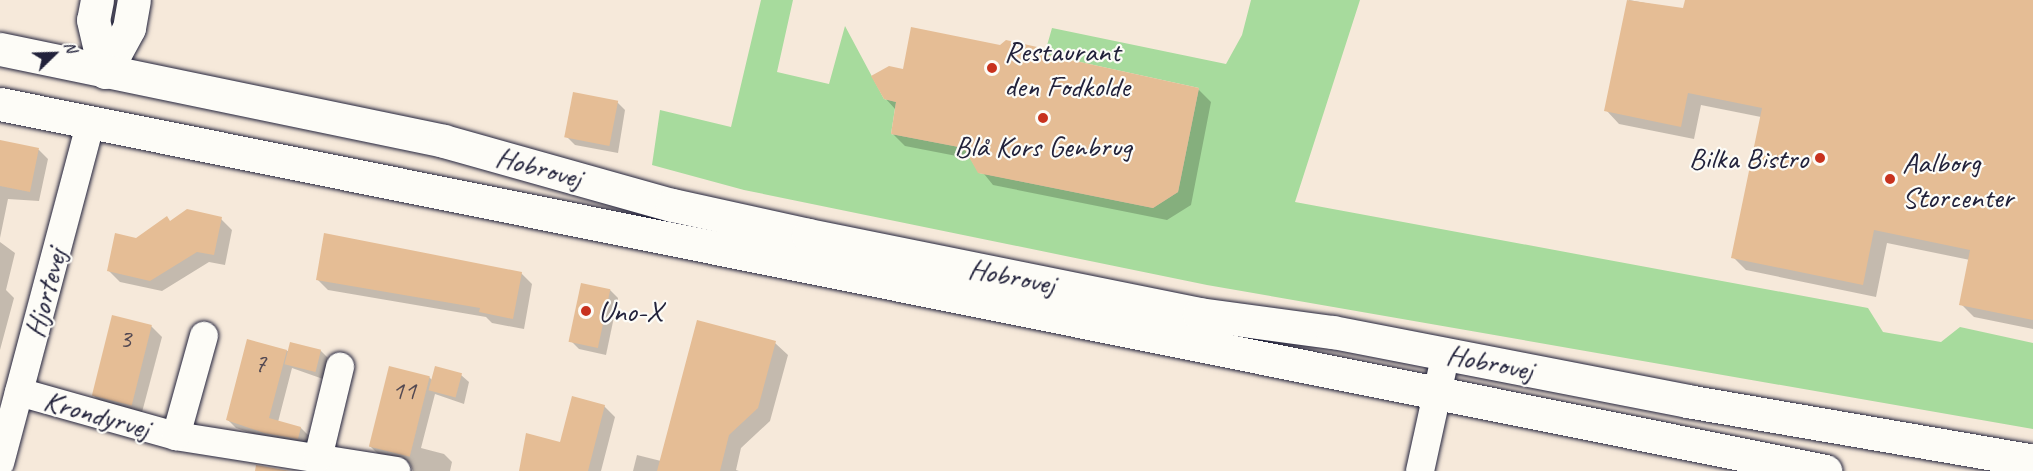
<!DOCTYPE html>
<meta charset="utf-8">
<style>
body{margin:0}
#map{position:relative;width:2033px;height:471px;overflow:hidden;background:#f6e9da;font-family:Caveat,sans-serif}
div>[style]{position:absolute}
.green>*{inset:0;background:#a7db9d}
.shadow>*{inset:0;background:#0003}
.building>*{inset:0;background:#e5bd95;transform-origin:0 0}
.roads{filter:drop-shadow(0 0 2px #22223b) drop-shadow(0 0 2px #22223b)}
.minor>*{height:28px;margin:-14px;padding:0 14px;transform-origin:14px;border-radius:14px;background:#fdfcf7}
.tertiary>*{height:33px;margin:-16.5px;padding:0 16.5px;transform-origin:16.5px;border-radius:16.5px;background:#fdfcf7}
.secondary>*{height:33px;margin:-16.5px;padding:0 16.5px;transform-origin:16.5px;border-radius:16.5px;background:#fdfcf7}
.dots>*{width:16px;height:16px;translate:-50% -50%;box-sizing:border-box;border:3px solid #fdfcf7;border-radius:50%}
span{translate:-50% -50%;white-space:nowrap;text-align:center;line-height:1.15;-webkit-text-stroke:4.5px #fdfcf7;paint-order:stroke}
.number-label{font-size:27px;color:#534952}
.number-label span{-webkit-text-stroke-width:0}
.poi-label{font-size:30px;color:#22223b}
.left{translate:0 -50%;text-align:left}
.right{translate:-100% -50%;text-align:right}
.street-label{font-size:30px;color:#22223b}
.north{position:absolute;left:24px;top:24px;width:60px;height:60px;-webkit-text-stroke:4px #fdfcf7;paint-order:stroke;rotate:67deg;font-size:16px;font-weight:700;line-height:24px;text-align:center;color:#22223b}
.north::after{content:'';display:block;margin:auto;width:21px;height:27px;background:#22223b;clip-path:polygon(50% 0,100% 100%,50% 72%,0 100%)}
</style>
<div id="map">
<div class="green">
<i style="clip-path:polygon(761px 0,793px 0,777px 72px,829px 84px,845px 26px,884px 99px,896px 102px,891px 134px,964px 148px,979px 173px,1153px 208px,1178px 192px,1199px 88px,1048px 55px,1046px 49px,1052px 28px,1226px 64px,1242px 35px,1251px 0,1360px 0,1295px 202px,1868px 308px,1883px 332px,1941px 342px,1960px 327px,2033px 343px,2033px 429px,1207px 285px,744px 190px,652px 165px,660px 110px,731px 127px)"></i>
</div>
<div class="shadow">
<i style="clip-path:polygon(1629px 0,1684px 10px,1686px 0,2033px 0,2033px 329px,1974px 317px,1961px 304px,1970px 260px,1887px 243px,1876px 297px,1746px 270px,1733px 257px,1761px 117px,1701px 105px,1694px 139px,1619px 124px,1606px 110px)"></i>
<i style="clip-path:polygon(1000px 47px,1045px 51px,1052px 57px,1198px 89px,1211px 102px,1191px 205px,1167px 220px,993px 185px,972px 159px,905px 146px,892px 133px,896px 110px,885px 98px,904px 70px)"></i>
<i style="clip-path:polygon(617px 102px,625px 110px,618px 153px,575px 145px,567px 137px)"></i>
<i style="clip-path:polygon(0 142px,39px 150px,48px 159px,39px 201px,8px 199px,0 238px)"></i>
<i style="clip-path:polygon(221px 219px,232px 230px,225px 265px,209px 262px,162px 291px,120px 282px,109px 271px,136px 239px,171px 223px)"></i>
<i style="clip-path:polygon(0 242px,15px 253px,6px 290px,14px 298px,0 350px)"></i>
<i style="clip-path:polygon(521px 273px,532px 284px,524px 329px,492px 323px,486px 317px,328px 290px,317px 279px)"></i>
<i style="clip-path:polygon(610px 290px,618px 298px,606px 355px,579px 349px,571px 341px)"></i>
<i style="clip-path:polygon(151px 326px,162px 337px,141px 416px,104px 406px,93px 395px)"></i>
<i style="clip-path:polygon(775px 343px,788px 355px,770px 421px,741px 448px,736px 470px,739px 471px,633px 471px,637px 455px,661px 461px)"></i>
<i style="clip-path:polygon(286px 351px,321px 351px,329px 359px,323px 379px,292px 368px,278px 422px,301px 428px,309px 436px,306px 446px,274px 441px,236px 428px,228px 420px)"></i>
<i style="clip-path:polygon(461px 375px,469px 382px,464px 404px,435px 394px,421px 448px,444px 454px,452px 462px,450px 471px,413px 471px,410px 464px,378px 454px,370px 446px,429px 377px,433px 381px)"></i>
<i style="clip-path:polygon(604px 406px,615px 417px,601px 471px,519px 471px,561px 444px)"></i>
</div>
<div class="building">
<i style="clip-path:polygon(1627px 0,1683px 8px,1685px 0,2033px 0,2033px 320px,1959px 305px,1970px 250px,1874px 230px,1863px 285px,1731px 258px,1762px 108px,1688px 93px,1681px 127px,1604px 111px)"></i>
<i style="clip-path:polygon(911px 27px,1000px 45px,1006px 40px,1046px 49px,1048px 55px,1199px 88px,1178px 192px,1153px 208px,978px 173px,964px 148px,891px 134px,896px 102px,884px 99px,871px 76px,889px 66px,903px 69px)"></i>
<i style="left:573px;top:92px;width:46px;height:46px;rotate:11deg"></i>
<i style="clip-path:polygon(0 140px,39px 148px,30px 192px,0 186px)"></i>
<i style="clip-path:polygon(187px 209px,222px 217px,214px 255px,197px 252px,150px 281px,107px 271px,115px 233px,136px 238px,167px 216px,170px 221px)"></i>
<i style="clip-path:polygon(324px 233px,522px 272px,513px 319px,479px 312px,480px 308px,316px 280px)"></i>
<i style="left:581px;top:283px;width:30px;height:60px;rotate:12deg"></i>
<i style="left:112px;top:315px;width:41px;height:83px;rotate:14deg"></i>
<i style="clip-path:polygon(697px 320px,776px 341px,758px 408px,729px 435px,720px 471px,657px 471px)"></i>
<i style="clip-path:polygon(247px 339px,287px 350px,269px 418px,301px 427px,298px 439px,264px 433px,226px 420px)"></i>
<i style="left:290px;top:342px;width:32px;height:23px;rotate:14deg"></i>
<i style="left:389px;top:366px;width:42px;height:83px;rotate:14deg"></i>
<i style="left:435px;top:366px;width:28px;height:25px;rotate:15deg"></i>
<i style="clip-path:polygon(572px 396px,605px 405px,588px 471px,519px 471px,526px 433px,560px 442px)"></i>
<i style="clip-path:polygon(256px 465px,290px 471px,255px 471px)"></i>
</div>
<div class="roads">
<div class="minor">
<i style="left:19px;top:392px;width:163px;rotate:15.7deg"></i>
<i style="left:176px;top:436px;width:223px;rotate:9deg"></i>
<i style="left:176px;top:436px;width:104px;rotate:-74.4deg"></i>
<i style="left:318px;top:458px;width:94px;rotate:-76.4deg"></i>
<i style="left:0;top:463px;width:353px;rotate:-75.1deg"></i>
<i style="left:1420px;top:471px;width:121px;rotate:-77.6deg"></i>
</div>
<div class="tertiary">
<i style="left:97px;top:0;width:20px;rotate:101deg"></i>
<i style="left:93px;top:20px;width:53px;rotate:77deg"></i>
<i style="left:105px;top:72px;width:50px;rotate:-61.4deg"></i>
<i style="left:129px;top:28px;width:28px;rotate:-80deg"></i>
</div>
<div class="secondary">
<i style="left:0;top:49px;width:453px;rotate:11.7deg"></i>
<i style="left:444px;top:141px;width:237px;rotate:15.7deg"></i>
<i style="left:672px;top:205px;width:139px;rotate:12.4deg"></i>
<i style="left:808px;top:235px;width:399px;rotate:11.4deg"></i>
<i style="left:1199px;top:314px;width:135px;rotate:7.7deg"></i>
<i style="left:1333px;top:332px;width:361px;rotate:11deg"></i>
<i style="left:1687px;top:401px;width:351px;rotate:9.8deg"></i>
<i style="left:0;top:104px;width:1862px;rotate:11.37deg"></i>
</div>
</div>
<div class="dots">
<i style="left:992px;top:68px;background:#c8321e"></i>
<i style="left:1043px;top:118px;background:#c8321e"></i>
<i style="left:1820px;top:158px;background:#c8321e"></i>
<i style="left:1890px;top:179px;background:#c8321e"></i>
<i style="left:586px;top:311px;background:#c8321e"></i>
</div>
<div class="number-label">
<span style="left:125px;top:339px">3</span>
<span style="left:260px;top:364px">7</span>
<span style="left:404px;top:391px">11</span>
</div>
<div class="poi-label">
<span class="left" style="left:1004px;top:68px">Restaurant<br>den Fodkolde</span>
<span style="left:1043px;top:146px">Blå Kors Genbrug</span>
<span class="right" style="left:1808px;top:158px">Bilka Bistro</span>
<span class="left" style="left:1902px;top:179px">Aalborg<br>Storcenter</span>
<span class="left" style="left:598px;top:311px">Uno-X</span>
</div>
<div class="street-label">
<span style="left:539px;top:167px;rotate:15deg">Hobrovej</span>
<span style="left:1012px;top:276px;rotate:11deg">Hobrovej</span>
<span style="left:45px;top:293px;rotate:-75deg">Hjortevej</span>
<span style="left:1490px;top:362px;rotate:11deg">Hobrovej</span>
<span style="left:97px;top:414px;rotate:16deg">Krondyrvej</span>
</div>
<div class="north">N</div>
</div>
